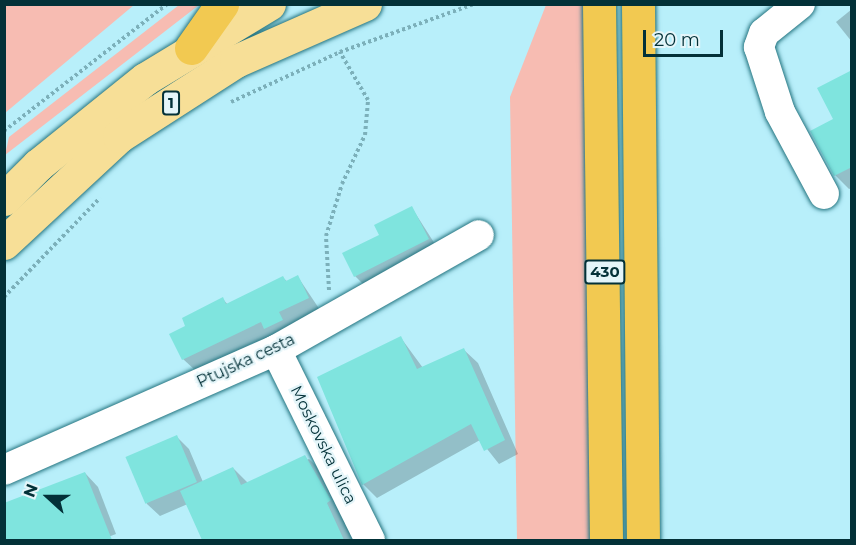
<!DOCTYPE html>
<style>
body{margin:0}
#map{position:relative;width:856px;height:545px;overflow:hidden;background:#b8effa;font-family:Montserrat,sans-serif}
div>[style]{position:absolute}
.green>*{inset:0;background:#f7bcb2}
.shadow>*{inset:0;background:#0003}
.building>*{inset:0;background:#7fe4de;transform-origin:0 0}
.path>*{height:4px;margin-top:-2px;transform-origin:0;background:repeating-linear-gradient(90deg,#7cb0ba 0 3px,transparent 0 6px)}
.roads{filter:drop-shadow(0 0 2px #247480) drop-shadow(0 0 2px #247480)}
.minor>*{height:30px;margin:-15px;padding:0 15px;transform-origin:15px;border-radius:15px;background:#fff}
.major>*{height:33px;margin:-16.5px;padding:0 16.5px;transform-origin:16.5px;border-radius:16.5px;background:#f7df97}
.highway>*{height:33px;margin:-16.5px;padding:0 16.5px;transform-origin:16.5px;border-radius:16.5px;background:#f2c951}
span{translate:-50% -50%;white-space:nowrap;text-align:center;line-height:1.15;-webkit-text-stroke:4.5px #e4f5f9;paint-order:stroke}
.shield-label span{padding:2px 4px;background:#e4f5f9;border:2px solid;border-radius:4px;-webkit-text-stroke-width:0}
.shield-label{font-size:15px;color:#033138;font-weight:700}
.street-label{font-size:16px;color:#033138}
.frame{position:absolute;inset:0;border:6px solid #033138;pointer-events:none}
.north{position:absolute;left:18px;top:467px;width:60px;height:60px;-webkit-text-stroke:4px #e4f5f9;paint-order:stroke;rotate:291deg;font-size:16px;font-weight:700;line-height:24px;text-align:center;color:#033138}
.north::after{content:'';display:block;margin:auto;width:21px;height:27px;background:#033138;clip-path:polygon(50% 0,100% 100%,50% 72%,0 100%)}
.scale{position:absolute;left:643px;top:30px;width:80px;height:27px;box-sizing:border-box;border:3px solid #033138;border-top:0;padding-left:8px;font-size:18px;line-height:21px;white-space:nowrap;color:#033138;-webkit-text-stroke:4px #e4f5f9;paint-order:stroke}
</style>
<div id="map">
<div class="green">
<i style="clip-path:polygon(5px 4px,134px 4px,134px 5px,5px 113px)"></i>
<i style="clip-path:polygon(179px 5px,199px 5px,5px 155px,9px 137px)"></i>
<i style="clip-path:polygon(546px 5px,590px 5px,596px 540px,517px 540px,510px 97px)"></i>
</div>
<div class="shadow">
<i style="clip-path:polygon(852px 9px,852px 42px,836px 22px)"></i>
<i style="clip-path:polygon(852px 72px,852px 188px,849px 189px,835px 175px,835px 120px)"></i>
<i style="clip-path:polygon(412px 208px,440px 252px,367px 288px,355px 276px,381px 235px)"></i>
<i style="clip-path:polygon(298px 277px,320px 310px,294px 332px,253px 343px,196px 371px,183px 359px,187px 326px,223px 299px,228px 305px,283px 278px,288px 282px)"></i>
<i style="clip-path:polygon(401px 338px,423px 368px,464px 350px,478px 363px,518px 454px,499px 464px,480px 440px,377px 498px,363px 484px)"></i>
<i style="clip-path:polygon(177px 437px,189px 449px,203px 482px,233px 468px,248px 483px,309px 459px,326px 475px,356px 540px,204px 540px,190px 503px,160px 516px,147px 504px,128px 458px)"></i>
<i style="clip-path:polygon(85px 473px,98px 487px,116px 534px,100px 540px,4px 540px,4px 504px)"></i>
</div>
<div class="building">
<i style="clip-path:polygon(852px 70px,852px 167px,834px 176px,810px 131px,833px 119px,817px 88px)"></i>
<i style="clip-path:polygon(412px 206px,429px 239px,354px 277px,342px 253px,379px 235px,374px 225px)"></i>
<i style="clip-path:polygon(298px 275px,309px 298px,279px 312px,283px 320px,264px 329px,261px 322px,182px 360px,169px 334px,185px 326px,182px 318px,223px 297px,226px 304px,283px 276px,286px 281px)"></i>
<i style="clip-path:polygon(401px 336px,417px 369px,464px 348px,505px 440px,484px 451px,471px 424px,362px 485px,317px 377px)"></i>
<i style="left:177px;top:435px;width:51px;height:56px;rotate:67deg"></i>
<i style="clip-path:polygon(305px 455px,331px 500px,327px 503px,344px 540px,202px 540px,180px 491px,233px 467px,241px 485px)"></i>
<i style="clip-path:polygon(85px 472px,112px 540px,4px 540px,4px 503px)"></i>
</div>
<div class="path">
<i style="left:231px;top:102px;width:120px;rotate:-24.6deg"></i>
<i style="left:340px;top:52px;width:142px;rotate:-19.7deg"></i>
<i style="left:4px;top:131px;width:207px;rotate:-37.9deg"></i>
<i style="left:329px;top:290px;width:54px;rotate:-93.2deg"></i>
<i style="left:326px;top:236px;width:54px;rotate:-72.9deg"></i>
<i style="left:342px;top:184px;width:54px;rotate:-64.9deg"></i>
<i style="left:365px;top:135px;width:35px;rotate:-85deg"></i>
<i style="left:368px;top:100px;width:56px;rotate:-120.3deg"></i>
<i style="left:4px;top:297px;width:138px;rotate:-45.9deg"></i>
</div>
<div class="roads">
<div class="minor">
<i style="left:800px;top:4px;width:46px;rotate:141.1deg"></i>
<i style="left:764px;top:33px;width:15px;rotate:110deg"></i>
<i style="left:759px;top:47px;width:68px;rotate:72.1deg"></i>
<i style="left:780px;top:112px;width:93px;rotate:61.8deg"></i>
<i style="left:276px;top:350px;width:212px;rotate:63.7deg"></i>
<i style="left:4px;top:470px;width:297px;rotate:-23.8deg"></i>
<i style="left:276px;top:350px;width:233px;rotate:-29.5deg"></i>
</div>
<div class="major">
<i style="left:4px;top:199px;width:48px;rotate:-45deg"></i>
<i style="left:38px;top:165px;width:137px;rotate:-38.8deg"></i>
<i style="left:145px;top:79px;width:145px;rotate:-31.2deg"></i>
<i style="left:4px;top:243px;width:157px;rotate:-42.9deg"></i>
<i style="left:119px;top:136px;width:139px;rotate:-32.7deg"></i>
<i style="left:236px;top:61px;width:141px;rotate:-23.8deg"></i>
</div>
<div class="highway">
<i style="left:599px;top:4px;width:536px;rotate:89.25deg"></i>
<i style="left:638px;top:4px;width:536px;rotate:89.47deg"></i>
<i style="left:191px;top:48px;width:54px;rotate:-54.8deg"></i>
</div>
</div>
<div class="shield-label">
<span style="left:171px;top:103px">1</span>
<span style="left:605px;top:272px">430</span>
</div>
<div class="street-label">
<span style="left:246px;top:361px;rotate:-25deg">Ptujska cesta</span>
<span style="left:323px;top:445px;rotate:64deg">Moskovska ulica</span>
</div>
<div class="frame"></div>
<div class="north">N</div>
<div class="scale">20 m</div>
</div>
